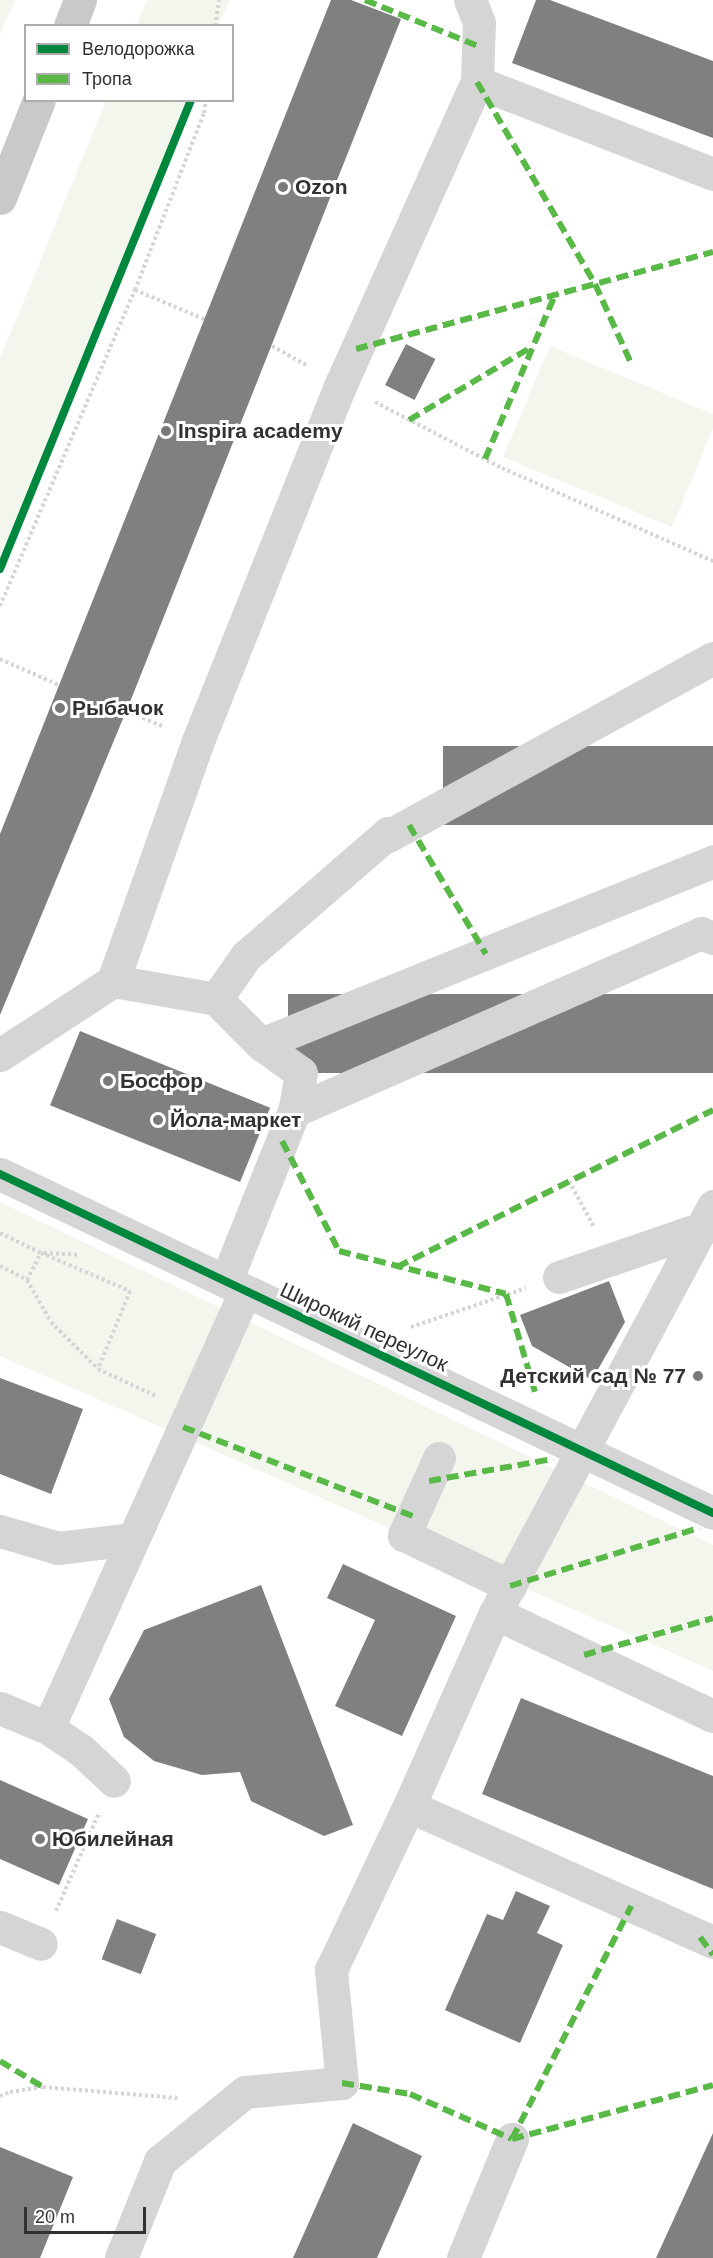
<!DOCTYPE html>
<meta charset="utf-8">
<style>
body{margin:0}
#map{position:relative;width:713px;height:2258px;overflow:hidden;background:#fff;font-family:Helvetica,sans-serif}
div>[style]{position:absolute}
.green>*{inset:0;background:#f3f6ed}
.building>*{inset:0;background:#808080;transform-origin:0 0}
.path>*{height:4px;margin-top:-2px;transform-origin:0;background:repeating-linear-gradient(90deg,#d5d5d5 0 3px,transparent 0 6px)}
.minor>*{height:33px;margin:-16.5px;padding:0 16.5px;transform-origin:16.5px;border-radius:16.5px;background:#d5d5d5}
.major>*{height:33px;margin:-16.5px;padding:0 16.5px;transform-origin:16.5px;border-radius:16.5px;background:#c9c9c9}
.quiet>*{height:6px;margin-top:-3px;transform-origin:0;background:repeating-linear-gradient(90deg,#58b947 0 12px,transparent 0 18px)}
.cycleway>*{height:8px;margin:-4px;padding:0 4px;transform-origin:4px;border-radius:4px;background:#00873e}
.dots>*{width:16px;height:16px;translate:-50% -50%;box-sizing:border-box;border:3px solid #fff;border-radius:50%}
span{translate:-50% -50%;white-space:nowrap;text-align:center;line-height:1.15;-webkit-text-stroke:6px #fff;paint-order:stroke}
.poi-label{font-size:21px;color:#313131;font-weight:700}
.left{translate:0 -50%;text-align:left}
.right{translate:-100% -50%;text-align:right}
.street-label{font-size:21px;color:#313131}
.legend{position:absolute;left:24px;top:24px;width:210px;height:78px;box-sizing:border-box;background:#fff;border:2px solid #adadad;margin:0;padding:8px 10px;list-style:none;font-size:18px;color:#313131}
.legend li{display:flex;align-items:center;gap:12px;height:30px}
.legend b{width:30px;border:2px solid #adadad}
.scale{position:absolute;left:24px;top:2207px;width:122px;height:27px;box-sizing:border-box;border:3px solid #313131;border-top:0;padding-left:8px;font-size:18px;line-height:21px;white-space:nowrap;color:#313131;-webkit-text-stroke:4px #fff;paint-order:stroke}
</style>
<div id="map">
<div class="green">
<i style="clip-path:polygon(0 0,15px 0,0 35px)"></i>
<i style="clip-path:polygon(147px 0,230px 0,219px 25px,137px 25px)"></i>
<i style="clip-path:polygon(106px 101px,188px 101px,0 559px,0 359px)"></i>
<i style="clip-path:polygon(550px 346px,713px 414px,713px 428px,672px 527px,503px 457px)"></i>
<i style="clip-path:polygon(0 1202px,713px 1545px,713px 1671px,0 1356px)"></i>
</div>
<div class="building">
<i style="clip-path:polygon(331px 0,351px 0,401px 19px,132px 697px,0 1015px,0 834px)"></i>
<i style="clip-path:polygon(536px 0,550px 0,713px 61px,713px 138px,512px 63px)"></i>
<i style="left:406px;top:344px;width:33px;height:46px;rotate:27deg"></i>
<i style="left:713px;top:746px;width:79px;height:270px;rotate:90deg"></i>
<i style="left:713px;top:994px;width:79px;height:425px;rotate:90deg"></i>
<i style="left:80px;top:1031px;width:205px;height:80px;rotate:22deg"></i>
<i style="clip-path:polygon(609px 1281px,625px 1322px,592px 1380px,532px 1346px,520px 1315px)"></i>
<i style="clip-path:polygon(0 1378px,83px 1409px,51px 1494px,0 1474px)"></i>
<i style="clip-path:polygon(343px 1564px,456px 1616px,402px 1736px,335px 1706px,375px 1620px,327px 1598px)"></i>
<i style="clip-path:polygon(261px 1585px,353px 1825px,324px 1836px,251px 1801px,240px 1772px,202px 1775px,154px 1761px,124px 1737px,109px 1699px,144px 1630px)"></i>
<i style="clip-path:polygon(521px 1698px,713px 1776px,713px 1889px,482px 1794px)"></i>
<i style="clip-path:polygon(0 1780px,88px 1819px,59px 1885px,0 1859px)"></i>
<i style="clip-path:polygon(516px 1891px,550px 1906px,537px 1933px,563px 1945px,520px 2043px,445px 2010px,487px 1914px,503px 1920px)"></i>
<i style="left:117px;top:1919px;width:42px;height:43px;rotate:21deg"></i>
<i style="clip-path:polygon(353px 2123px,422px 2156px,377px 2258px,293px 2258px)"></i>
<i style="clip-path:polygon(713px 2133px,713px 2258px,656px 2258px)"></i>
<i style="clip-path:polygon(0 2147px,73px 2177px,40px 2258px,0 2258px)"></i>
</div>
<div class="path">
<i style="left:215px;top:26px;width:26px;rotate:-81deg"></i>
<i style="left:135px;top:290px;width:75px;rotate:22.8deg"></i>
<i style="left:272px;top:346px;width:41px;rotate:29.1deg"></i>
<i style="left:375px;top:402px;width:143px;rotate:27.5deg"></i>
<i style="left:502px;top:468px;width:231px;rotate:23.8deg"></i>
<i style="left:0;top:606px;width:344px;rotate:-66.9deg"></i>
<i style="left:135px;top:290px;width:190px;rotate:-68.7deg"></i>
<i style="left:204px;top:113px;width:13px;rotate:-81deg"></i>
<i style="left:0;top:659px;width:64px;rotate:23.8deg"></i>
<i style="left:126px;top:711px;width:41px;rotate:22.8deg"></i>
<i style="left:569px;top:1181px;width:52px;rotate:61.5deg"></i>
<i style="left:0;top:1233px;width:46px;rotate:26deg"></i>
<i style="left:41px;top:1253px;width:97px;rotate:23.1deg"></i>
<i style="left:130px;top:1291px;width:84px;rotate:112.3deg"></i>
<i style="left:44px;top:1253px;width:35px;rotate:3deg"></i>
<i style="left:0;top:1266px;width:30px;rotate:27deg"></i>
<i style="left:27px;top:1280px;width:48px;rotate:60.3deg"></i>
<i style="left:51px;top:1322px;width:66px;rotate:45deg"></i>
<i style="left:98px;top:1369px;width:64px;rotate:25deg"></i>
<i style="left:27px;top:1280px;width:30px;rotate:-63deg"></i>
<i style="left:411px;top:1327px;width:121px;rotate:-18.7deg"></i>
<i style="left:56px;top:1911px;width:107px;rotate:-66.3deg"></i>
<i style="left:0;top:2096px;width:11px;rotate:-22deg"></i>
<i style="left:10px;top:2092px;width:33px;rotate:-9deg"></i>
<i style="left:43px;top:2087px;width:135px;rotate:4.7deg"></i>
</div>
<div class="minor">
<i style="left:477px;top:82px;width:253px;rotate:21.3deg"></i>
<i style="left:113px;top:981px;width:105px;rotate:9.9deg"></i>
<i style="left:216px;top:999px;width:64px;rotate:45deg"></i>
<i style="left:261px;top:1044px;width:49px;rotate:35.9deg"></i>
<i style="left:301px;top:1073px;width:39px;rotate:100deg"></i>
<i style="left:216px;top:999px;width:52px;rotate:-55.1deg"></i>
<i style="left:246px;top:956px;width:188px;rotate:-40.9deg"></i>
<i style="left:388px;top:833px;width:3px;rotate:90deg"></i>
<i style="left:388px;top:836px;width:371px;rotate:-28.7deg"></i>
<i style="left:261px;top:1044px;width:488px;rotate:-22deg"></i>
<i style="left:0;top:1055px;width:135px;rotate:-33.2deg"></i>
<i style="left:113px;top:981px;width:255px;rotate:-70.5deg"></i>
<i style="left:198px;top:741px;width:385px;rotate:-68.2deg"></i>
<i style="left:341px;top:384px;width:331px;rotate:-65.8deg"></i>
<i style="left:477px;top:82px;width:59px;rotate:-88.1deg"></i>
<i style="left:479px;top:23px;width:25px;rotate:-111deg"></i>
<i style="left:0;top:1174px;width:789px;rotate:25.43deg"></i>
<i style="left:559px;top:1277px;width:151px;rotate:-18.9deg"></i>
<i style="left:226px;top:1281px;width:183px;rotate:-68.2deg"></i>
<i style="left:294px;top:1111px;width:444px;rotate:-23.6deg"></i>
<i style="left:701px;top:933px;width:13px;rotate:23deg"></i>
<i style="left:439px;top:1458px;width:85px;rotate:114.4deg"></i>
<i style="left:404px;top:1535px;width:118px;rotate:25.7deg"></i>
<i style="left:0;top:1531px;width:60px;rotate:16.3deg"></i>
<i style="left:58px;top:1548px;width:75px;rotate:-6.9deg"></i>
<i style="left:495px;top:1613px;width:241px;rotate:25.3deg"></i>
<i style="left:0;top:1708px;width:52px;rotate:22.6deg"></i>
<i style="left:48px;top:1728px;width:40px;rotate:34deg"></i>
<i style="left:81px;top:1750px;width:45px;rotate:43.2deg"></i>
<i style="left:48px;top:1728px;width:479px;rotate:-65.7deg"></i>
<i style="left:409px;top:1806px;width:333px;rotate:24.1deg"></i>
<i style="left:0;top:1927px;width:44px;rotate:22.5deg"></i>
<i style="left:121px;top:2258px;width:105px;rotate:-68.1deg"></i>
<i style="left:160px;top:2161px;width:109px;rotate:-39.1deg"></i>
<i style="left:245px;top:2092px;width:97px;rotate:-5.3deg"></i>
<i style="left:342px;top:2083px;width:114px;rotate:-95.6deg"></i>
<i style="left:331px;top:1970px;width:182px;rotate:-64.6deg"></i>
<i style="left:409px;top:1806px;width:211px;rotate:-66deg"></i>
<i style="left:495px;top:1613px;width:462px;rotate:-61.8deg"></i>
<i style="left:463px;top:2258px;width:129px;rotate:-67.6deg"></i>
</div>
<div class="major">
<i style="left:70px;top:26px;width:28px;rotate:-69deg"></i>
<i style="left:0;top:198px;width:105px;rotate:-68.3deg"></i>
</div>
<div class="quiet">
<i style="left:365px;top:0;width:122px;rotate:22.2deg"></i>
<i style="left:477px;top:82px;width:234px;rotate:59.7deg"></i>
<i style="left:595px;top:284px;width:87px;rotate:65.5deg"></i>
<i style="left:356px;top:349px;width:370px;rotate:-15.2deg"></i>
<i style="left:409px;top:420px;width:144px;rotate:-30.8deg"></i>
<i style="left:485px;top:459px;width:178px;rotate:-66.9deg"></i>
<i style="left:409px;top:825px;width:150px;rotate:59.2deg"></i>
<i style="left:282px;top:1141px;width:124px;rotate:62.6deg"></i>
<i style="left:339px;top:1251px;width:172px;rotate:14.4deg"></i>
<i style="left:506px;top:1294px;width:102px;rotate:73.5deg"></i>
<i style="left:397px;top:1267px;width:353px;rotate:-26.4deg"></i>
<i style="left:183px;top:1427px;width:247px;rotate:21.2deg"></i>
<i style="left:429px;top:1481px;width:126px;rotate:-10.1deg"></i>
<i style="left:510px;top:1586px;width:198px;rotate:-17.1deg"></i>
<i style="left:584px;top:1655px;width:134px;rotate:-16deg"></i>
<i style="left:700px;top:1937px;width:22px;rotate:54deg"></i>
<i style="left:0;top:2061px;width:50px;rotate:31.2deg"></i>
<i style="left:342px;top:2083px;width:69px;rotate:9.2deg"></i>
<i style="left:410px;top:2094px;width:111px;rotate:23.8deg"></i>
<i style="left:512px;top:2139px;width:208px;rotate:-15deg"></i>
<i style="left:512px;top:2139px;width:262px;rotate:-62.9deg"></i>
</div>
<div class="cycleway">
<i style="left:0;top:569px;width:506px;rotate:-67.84deg"></i>
<i style="left:0;top:1174px;width:789px;rotate:25.43deg"></i>
</div>
<div class="dots">
<i style="left:283px;top:187px;background:#797979"></i>
<i style="left:166px;top:431px;background:#797979"></i>
<i style="left:60px;top:708px;background:#797979"></i>
<i style="left:108px;top:1081px;background:#797979"></i>
<i style="left:158px;top:1120px;background:#797979"></i>
<i style="left:698px;top:1376px;background:#797979"></i>
<i style="left:40px;top:1839px;background:#797979"></i>
</div>
<div class="poi-label">
<span class="left" style="left:295px;top:187px">Ozon</span>
<span class="left" style="left:178px;top:431px">Inspira academy</span>
<span class="left" style="left:72px;top:708px">Рыбачок</span>
<span class="left" style="left:120px;top:1081px">Босфор</span>
<span class="left" style="left:170px;top:1120px">Йола-маркет</span>
<span class="right" style="left:686px;top:1376px">Детский сад № 77</span>
<span class="left" style="left:52px;top:1839px">Юбилейная</span>
</div>
<div class="street-label">
<span style="left:364px;top:1327px;rotate:25deg">Широкий переулок</span>
</div>
<ul class="legend">
<li><b style="height:8px;background:#00873e"></b>Велодорожка</li>
<li><b style="height:8px;background:#58b947"></b>Тропа</li>
</ul>
<div class="scale">20 m</div>
</div>
